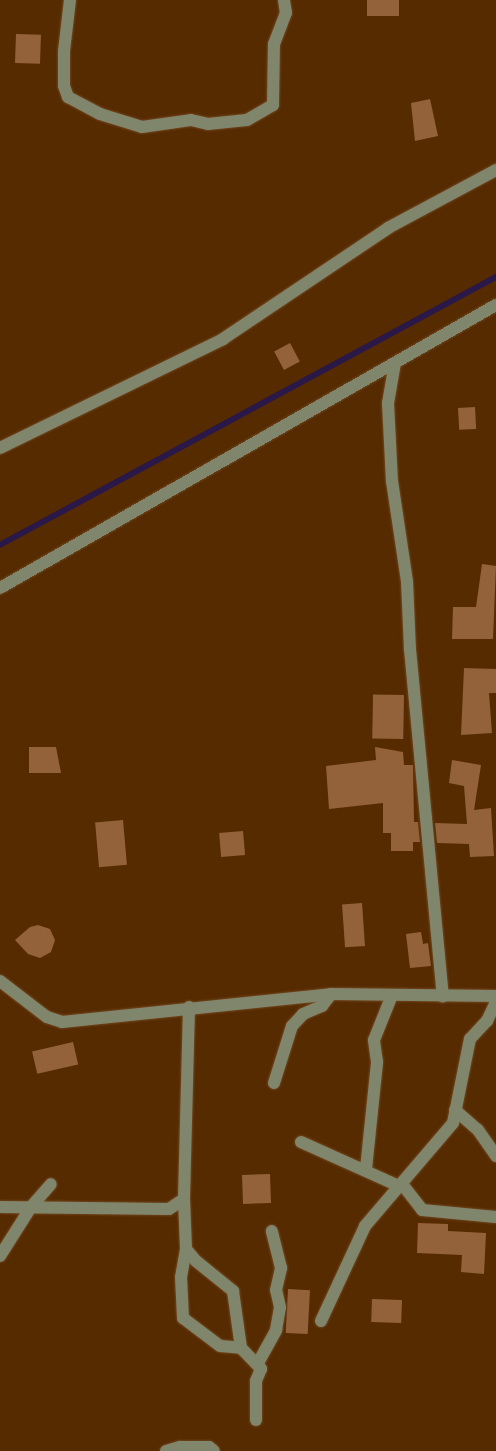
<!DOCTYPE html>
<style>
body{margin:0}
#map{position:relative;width:496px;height:1451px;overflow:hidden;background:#572b00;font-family:"Archivo Narrow",sans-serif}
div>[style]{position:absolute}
.stream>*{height:5.5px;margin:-2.75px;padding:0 2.75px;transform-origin:2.75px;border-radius:2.75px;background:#2a1848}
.building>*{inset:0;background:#94623a;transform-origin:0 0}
.roads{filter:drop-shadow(0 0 1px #714720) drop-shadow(0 0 1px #714720)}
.minor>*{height:12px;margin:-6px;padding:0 6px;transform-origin:6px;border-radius:6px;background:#80866c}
span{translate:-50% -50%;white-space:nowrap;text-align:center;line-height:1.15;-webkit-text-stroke:4px #462406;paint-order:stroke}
</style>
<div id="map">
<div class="stream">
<i style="left:0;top:545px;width:564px;rotate:-28.38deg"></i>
</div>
<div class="building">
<i style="left:367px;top:0;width:32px;height:16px"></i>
<i style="left:16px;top:34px;width:25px;height:29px;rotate:2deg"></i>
<i style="clip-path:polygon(430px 99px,438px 136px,415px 141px,411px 103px)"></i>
<i style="left:290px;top:343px;width:21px;height:18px;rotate:62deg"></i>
<i style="left:475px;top:407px;width:22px;height:17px;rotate:87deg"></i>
<i style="clip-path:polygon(482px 564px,496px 566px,493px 639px,452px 639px,453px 607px,476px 607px)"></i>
<i style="clip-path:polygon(464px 668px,496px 669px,496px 693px,489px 693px,492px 733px,461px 735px)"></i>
<i style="left:404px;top:695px;width:44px;height:31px;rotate:91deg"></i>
<i style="clip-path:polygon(29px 747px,56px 747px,61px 773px,29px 773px)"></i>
<i style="clip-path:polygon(375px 747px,403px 752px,404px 765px,413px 765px,414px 822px,418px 822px,420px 842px,413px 842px,413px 851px,391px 851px,391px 833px,383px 833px,383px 803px,329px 809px,326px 766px,376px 760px)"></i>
<i style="clip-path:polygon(452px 760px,481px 765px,474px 810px,491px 808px,494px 856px,470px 857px,469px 844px,437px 843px,435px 823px,467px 824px,464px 786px,449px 783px)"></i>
<i style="left:123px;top:820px;width:45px;height:28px;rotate:85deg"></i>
<i style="left:243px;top:831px;width:24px;height:24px;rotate:85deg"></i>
<i style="left:362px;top:903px;width:43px;height:20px;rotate:86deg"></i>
<i style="clip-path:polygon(38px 925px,50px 929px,55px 940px,51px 952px,40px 958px,28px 954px,15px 940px,30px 927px)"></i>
<i style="clip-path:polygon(421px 932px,423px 944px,428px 943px,431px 966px,410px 968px,406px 934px)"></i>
<i style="left:73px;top:1042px;width:23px;height:42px;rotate:77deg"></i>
<i style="left:270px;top:1174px;width:29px;height:28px;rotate:88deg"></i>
<i style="clip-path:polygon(418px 1223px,448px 1224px,448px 1231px,486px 1233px,484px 1274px,461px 1272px,462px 1255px,417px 1253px)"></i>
<i style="left:288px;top:1289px;width:22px;height:44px;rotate:3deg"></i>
<i style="left:372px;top:1299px;width:30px;height:23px;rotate:2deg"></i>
</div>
<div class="roads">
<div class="minor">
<i style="left:70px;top:0;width:51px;rotate:96.7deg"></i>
<i style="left:64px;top:51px;width:35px;rotate:90deg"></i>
<i style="left:64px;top:86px;width:12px;rotate:70deg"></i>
<i style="left:68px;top:97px;width:36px;rotate:28deg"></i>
<i style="left:100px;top:114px;width:44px;rotate:17.2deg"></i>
<i style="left:142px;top:127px;width:49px;rotate:-8.1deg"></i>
<i style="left:191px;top:120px;width:17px;rotate:13deg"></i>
<i style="left:208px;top:124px;width:39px;rotate:-6deg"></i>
<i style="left:247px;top:120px;width:30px;rotate:-30deg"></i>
<i style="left:273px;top:105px;width:61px;rotate:-89.1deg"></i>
<i style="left:274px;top:44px;width:33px;rotate:-69deg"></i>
<i style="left:286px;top:13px;width:13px;rotate:-99deg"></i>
<i style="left:395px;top:363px;width:41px;rotate:99.9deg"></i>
<i style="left:388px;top:403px;width:78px;rotate:87.1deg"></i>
<i style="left:392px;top:481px;width:101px;rotate:81.5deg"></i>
<i style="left:407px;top:581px;width:68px;rotate:87.5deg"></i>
<i style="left:410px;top:649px;width:349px;rotate:84.6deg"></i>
<i style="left:0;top:448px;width:248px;rotate:-26deg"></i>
<i style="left:223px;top:339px;width:199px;rotate:-33.9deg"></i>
<i style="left:388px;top:228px;width:123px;rotate:-28.2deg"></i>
<i style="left:0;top:588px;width:571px;rotate:-29.71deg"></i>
<i style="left:0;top:981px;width:59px;rotate:37.5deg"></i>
<i style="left:47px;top:1017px;width:16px;rotate:18deg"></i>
<i style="left:62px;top:1022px;width:270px;rotate:-5.9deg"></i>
<i style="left:331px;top:994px;width:165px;rotate:0.7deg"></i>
<i style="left:189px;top:1007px;width:192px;rotate:91.5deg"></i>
<i style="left:184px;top:1199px;width:50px;rotate:87.7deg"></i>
<i style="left:186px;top:1249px;width:16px;rotate:50deg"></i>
<i style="left:196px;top:1261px;width:48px;rotate:39deg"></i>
<i style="left:233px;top:1291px;width:58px;rotate:82deg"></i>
<i style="left:241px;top:1348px;width:29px;rotate:46deg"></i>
<i style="left:261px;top:1369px;width:13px;rotate:113deg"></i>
<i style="left:256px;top:1381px;width:39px;rotate:90deg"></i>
<i style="left:274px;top:1083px;width:60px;rotate:-72.5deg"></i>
<i style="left:292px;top:1026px;width:16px;rotate:-47deg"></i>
<i style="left:303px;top:1014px;width:21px;rotate:-23deg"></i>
<i style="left:322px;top:1006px;width:15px;rotate:-53deg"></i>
<i style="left:455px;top:1110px;width:30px;rotate:41deg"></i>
<i style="left:478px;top:1130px;width:32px;rotate:55deg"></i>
<i style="left:301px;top:1142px;width:107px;rotate:24.2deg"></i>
<i style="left:366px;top:1169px;width:108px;rotate:-84.1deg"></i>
<i style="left:377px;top:1062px;width:22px;rotate:-98deg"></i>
<i style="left:374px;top:1040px;width:48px;rotate:-68.2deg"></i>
<i style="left:402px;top:1184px;width:33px;rotate:52deg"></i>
<i style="left:422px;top:1210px;width:74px;rotate:5.4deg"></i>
<i style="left:0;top:1207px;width:169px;rotate:0.7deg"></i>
<i style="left:169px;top:1209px;width:18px;rotate:-34deg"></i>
<i style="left:186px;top:1249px;width:28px;rotate:100deg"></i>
<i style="left:181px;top:1277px;width:41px;rotate:87.2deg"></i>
<i style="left:183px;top:1318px;width:46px;rotate:37.1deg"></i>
<i style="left:220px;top:1346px;width:21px;rotate:5deg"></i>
<i style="left:0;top:1256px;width:58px;rotate:-57.7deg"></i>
<i style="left:31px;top:1207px;width:30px;rotate:-49deg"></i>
<i style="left:321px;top:1321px;width:105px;rotate:-65.1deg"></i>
<i style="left:365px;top:1226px;width:135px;rotate:-49.5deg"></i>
<i style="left:453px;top:1123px;width:86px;rotate:-78.6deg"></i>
<i style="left:470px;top:1039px;width:25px;rotate:-47deg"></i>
<i style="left:487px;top:1021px;width:21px;rotate:-65deg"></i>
<i style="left:258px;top:1363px;width:38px;rotate:-61deg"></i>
<i style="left:276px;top:1330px;width:23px;rotate:-80deg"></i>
<i style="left:280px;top:1307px;width:17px;rotate:-103deg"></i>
<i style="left:276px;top:1290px;width:23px;rotate:-77deg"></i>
<i style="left:281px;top:1268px;width:38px;rotate:-104deg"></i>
<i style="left:166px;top:1451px;width:15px;rotate:-16deg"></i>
<i style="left:180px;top:1447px;width:29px"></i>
<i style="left:209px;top:1447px;width:6px;rotate:39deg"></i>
</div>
</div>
</div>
